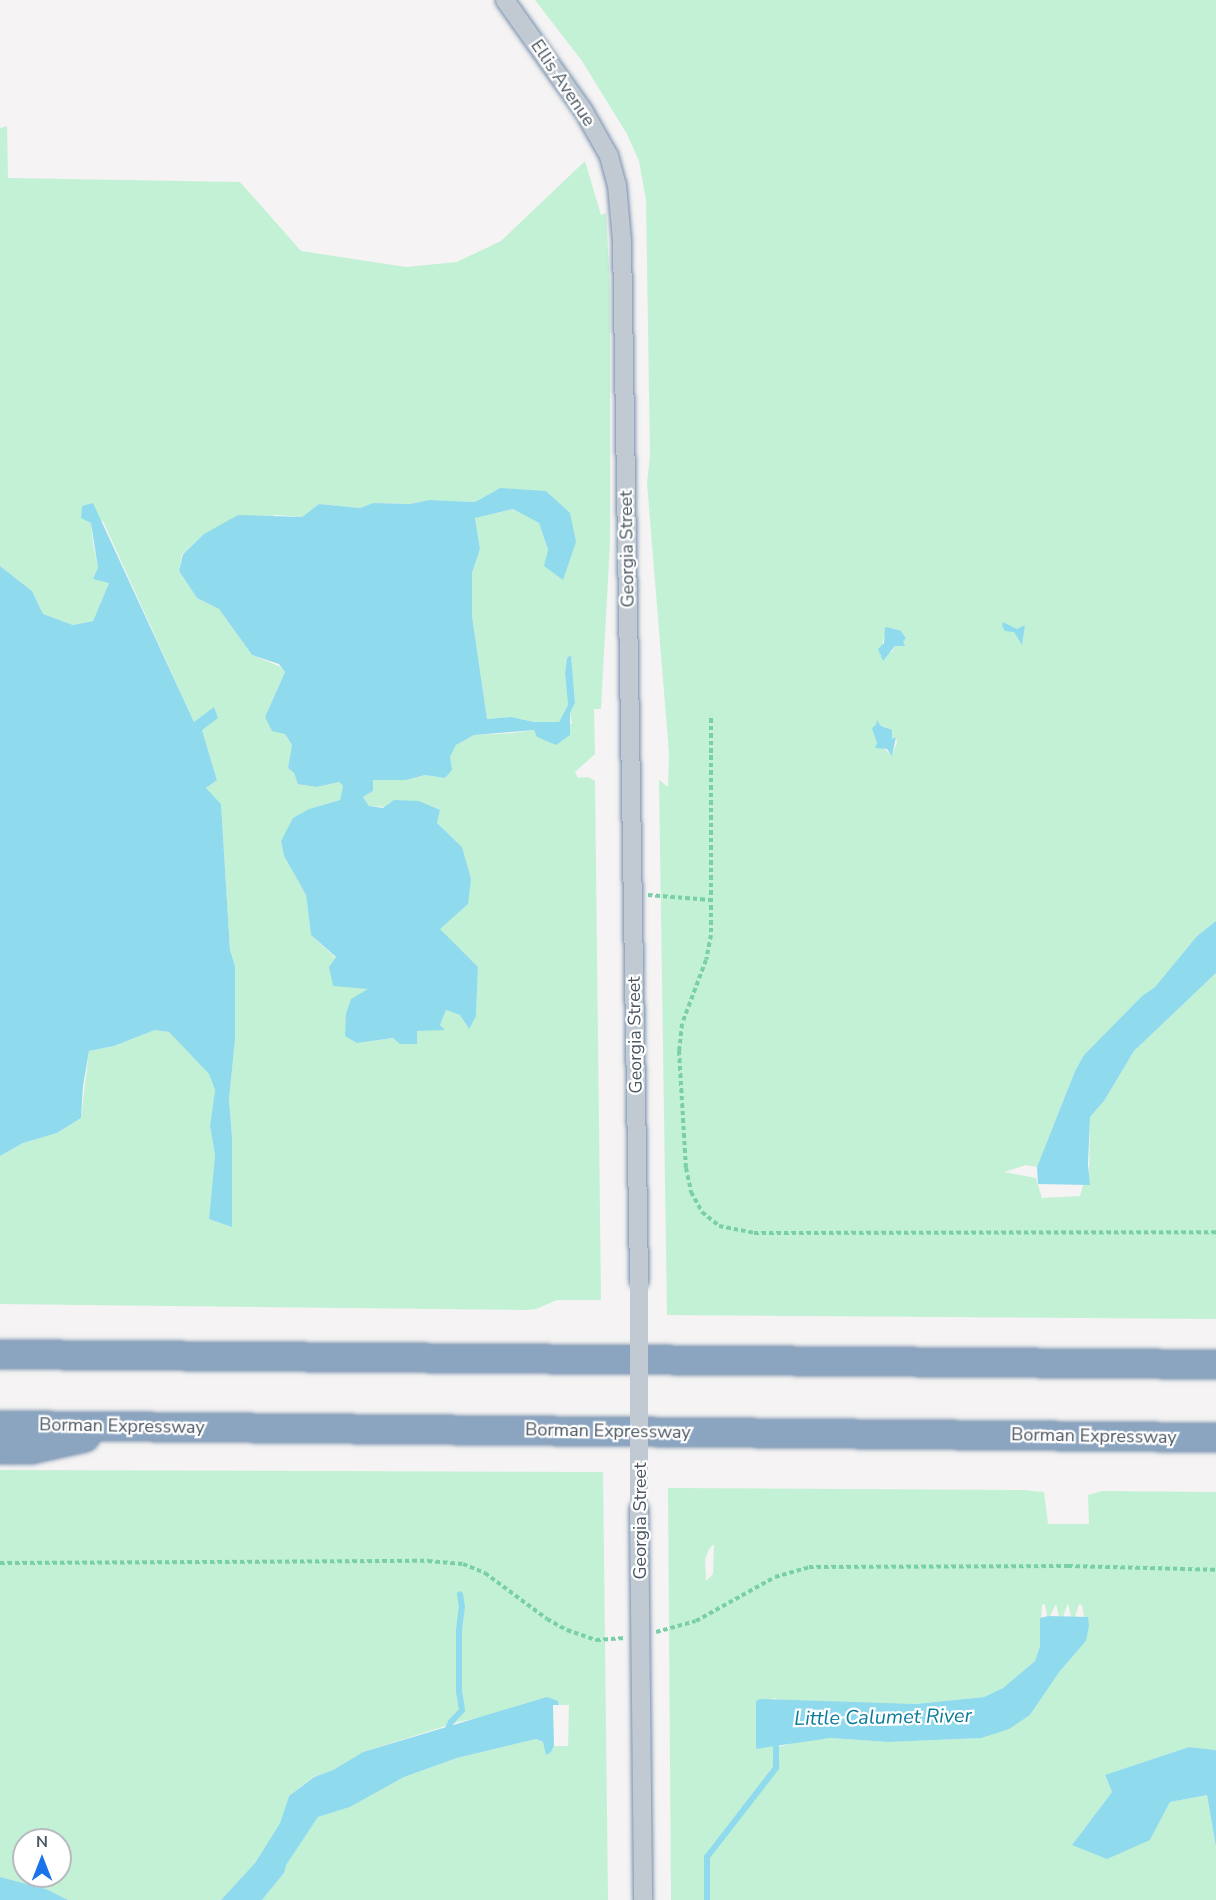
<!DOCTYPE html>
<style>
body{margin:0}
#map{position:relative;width:1216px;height:1900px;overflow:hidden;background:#f5f3f3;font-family:"Nunito Sans",sans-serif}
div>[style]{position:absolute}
.green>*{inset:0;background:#c3f1d5}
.water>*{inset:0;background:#90daee}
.stream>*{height:6px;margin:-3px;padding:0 3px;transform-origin:3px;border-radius:3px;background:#90daee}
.path>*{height:4px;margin-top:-2px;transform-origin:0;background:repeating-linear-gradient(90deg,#7ad0a6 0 4.5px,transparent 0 7.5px)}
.roads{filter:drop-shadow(0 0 2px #7690ad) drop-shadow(0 0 2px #7690ad)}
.minor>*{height:18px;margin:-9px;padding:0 9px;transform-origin:9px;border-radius:9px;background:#c1cad2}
.highway>*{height:27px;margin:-13.5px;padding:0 13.5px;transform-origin:13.5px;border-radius:13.5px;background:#8ba5c1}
.minor-bridge>*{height:18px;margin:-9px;padding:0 9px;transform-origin:9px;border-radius:9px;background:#c1cad2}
span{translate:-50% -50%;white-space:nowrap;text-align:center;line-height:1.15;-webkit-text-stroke:4.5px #fff;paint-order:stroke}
.street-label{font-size:18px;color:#4a5661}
.water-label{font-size:20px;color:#0c7c9b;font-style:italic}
.north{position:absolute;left:12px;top:1828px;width:60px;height:60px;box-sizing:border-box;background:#fff;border:2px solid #b7bbc0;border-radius:50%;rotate:0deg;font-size:16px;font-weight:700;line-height:24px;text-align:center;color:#4a5661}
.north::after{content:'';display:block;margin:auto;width:21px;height:27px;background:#1a73e8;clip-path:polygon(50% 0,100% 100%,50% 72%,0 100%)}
</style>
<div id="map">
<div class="green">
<i style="clip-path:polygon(evenodd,535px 0,1216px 0,1216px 921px,1197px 936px,1155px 987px,1142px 996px,1084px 1055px,1075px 1071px,1037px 1167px,1026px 1165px,1004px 1172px,1036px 1178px,1042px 1198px,1080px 1196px,1083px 1185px,1089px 1185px,1090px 1117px,1104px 1101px,1134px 1051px,1216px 973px,1216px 1319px,667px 1315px,659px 780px,668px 787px,669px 753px,647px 483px,650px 455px,646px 200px,639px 161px,627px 134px,582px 61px,535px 0,893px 628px,900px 630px,906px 638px,895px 646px,892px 652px,880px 656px,884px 636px,893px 628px,535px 0,878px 721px,881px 726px,887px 728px,892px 739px,896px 737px,897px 742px,892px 755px,877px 743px,878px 721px)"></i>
<i style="clip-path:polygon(evenodd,7px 126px,8px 178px,240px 182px,301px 251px,406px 267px,457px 262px,501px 241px,585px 161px,601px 215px,606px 213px,610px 287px,610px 542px,601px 709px,594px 709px,595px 754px,575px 772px,578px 778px,588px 777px,595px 781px,601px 1300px,557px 1300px,536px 1309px,526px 1310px,0 1304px,0 1156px,23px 1143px,57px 1133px,81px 1118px,89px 1051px,114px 1046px,155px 1030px,169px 1032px,209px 1074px,215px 1090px,210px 1126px,215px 1155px,209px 1219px,232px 1226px,232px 1137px,229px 1099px,235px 1040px,235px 966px,230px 950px,221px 804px,206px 788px,217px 780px,202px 730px,194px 722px,103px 521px,91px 523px,93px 543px,98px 568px,109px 583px,93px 621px,73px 625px,43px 614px,32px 591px,0 566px,0 128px,7px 126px,500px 488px,576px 542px,548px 551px,539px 523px,513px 509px,475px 518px,480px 549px,472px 573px,472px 616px,487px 719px,510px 717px,534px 722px,559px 722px,568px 705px,565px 673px,567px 658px,571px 656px,575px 703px,570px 713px,572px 724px,514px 733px,474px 735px,456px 745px,450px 757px,446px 778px,425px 775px,406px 780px,373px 780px,373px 791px,363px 797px,369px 806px,440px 810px,437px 823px,462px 847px,468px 904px,439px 929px,478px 967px,476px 1015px,468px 1028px,460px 1015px,446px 1010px,440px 1025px,444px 1029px,417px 1031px,417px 1043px,393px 1038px,357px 1043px,369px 989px,311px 935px,306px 895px,284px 856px,281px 841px,309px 809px,340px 800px,343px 786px,339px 782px,317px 787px,298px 783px,294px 773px,288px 768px,292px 745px,285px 734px,265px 717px,285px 672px,281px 667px,252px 655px,219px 609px,197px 598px,179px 571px,182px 554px,204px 534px,276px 515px,302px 517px,319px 504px,360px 508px,373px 503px,410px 504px,429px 500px,475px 502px,500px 488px)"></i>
<i style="clip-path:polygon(evenodd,0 1470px,603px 1472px,608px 1900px,262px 1900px,284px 1873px,285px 1865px,318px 1817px,350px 1807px,404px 1777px,457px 1758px,536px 1739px,543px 1742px,551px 1752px,554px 1746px,568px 1746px,569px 1705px,559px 1705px,558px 1701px,458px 1722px,363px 1752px,333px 1770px,313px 1777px,289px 1796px,280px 1823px,255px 1863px,221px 1900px,68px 1900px,46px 1889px,0 1877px,0 1470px,24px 1840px,60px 1840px,60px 1876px,24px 1876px,24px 1840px)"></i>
<i style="clip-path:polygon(evenodd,668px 1488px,1023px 1490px,1044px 1492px,1048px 1524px,1089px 1524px,1088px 1495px,1102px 1491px,1216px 1492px,1216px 1750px,1189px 1747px,1105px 1776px,1112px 1792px,1072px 1845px,1150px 1840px,1170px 1802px,1207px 1795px,1216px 1847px,1216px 1900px,671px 1900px,668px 1488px,714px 1544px,713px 1574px,706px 1581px,705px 1560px,709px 1549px,714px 1544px,668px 1488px,1068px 1603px,1071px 1617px,1075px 1617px,1079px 1604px,1082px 1605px,1084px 1617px,1088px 1617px,1086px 1641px,1060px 1671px,1030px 1715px,981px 1738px,889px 1742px,830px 1738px,796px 1742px,776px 1748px,772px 1698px,789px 1702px,915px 1704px,984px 1697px,1003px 1688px,1035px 1661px,1040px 1646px,1042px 1605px,1045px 1604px,1047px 1616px,1050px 1616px,1056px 1604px,1059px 1617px,1063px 1617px,1068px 1603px)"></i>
</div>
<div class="water">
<i style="clip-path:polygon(500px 488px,546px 491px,570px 513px,576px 542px,563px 580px,544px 566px,548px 550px,539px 523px,513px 509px,475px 518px,480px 549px,472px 573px,472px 616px,487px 719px,511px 717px,534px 722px,559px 722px,568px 705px,565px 673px,567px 658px,571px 655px,575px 703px,570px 713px,570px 735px,556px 745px,537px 737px,534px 730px,474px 735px,456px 745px,450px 757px,452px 770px,445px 778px,425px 775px,406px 780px,373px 780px,373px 791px,363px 797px,369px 806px,383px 808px,394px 800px,419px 801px,440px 810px,437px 823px,462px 847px,471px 879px,468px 904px,440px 929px,478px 967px,476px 1016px,469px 1029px,460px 1015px,446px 1010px,440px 1025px,445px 1030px,417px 1031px,417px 1044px,400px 1044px,393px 1038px,357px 1043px,345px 1036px,346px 1014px,351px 999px,368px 989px,333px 986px,329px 967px,336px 957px,311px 935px,306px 895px,284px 856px,281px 841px,293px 818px,309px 809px,340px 800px,343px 786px,339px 782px,317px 787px,298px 784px,294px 773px,288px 768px,292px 745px,285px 734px,272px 731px,265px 717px,285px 672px,279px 664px,252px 655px,219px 609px,197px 598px,179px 571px,183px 554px,204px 534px,238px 515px,302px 517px,319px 504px,360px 508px,373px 503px,410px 504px,429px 500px,475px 502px)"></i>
<i style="clip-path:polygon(93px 503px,194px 722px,214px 707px,218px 718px,202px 730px,217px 780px,206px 788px,221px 804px,230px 950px,235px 966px,235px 1040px,229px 1099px,232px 1137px,232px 1227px,209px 1219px,215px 1155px,210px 1126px,215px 1090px,209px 1074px,169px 1032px,155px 1030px,114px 1046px,89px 1051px,83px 1086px,81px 1118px,57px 1133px,23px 1143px,0 1156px,0 566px,32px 591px,43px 614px,73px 625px,93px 621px,109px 583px,93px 579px,98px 568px,91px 523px,81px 518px,82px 506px)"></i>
<i style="clip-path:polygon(1003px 622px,1017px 629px,1025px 625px,1022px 645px,1014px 632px,1005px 631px,1002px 626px)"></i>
<i style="clip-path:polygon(885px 627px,900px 630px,906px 638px,903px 641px,905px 646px,895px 646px,883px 661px,878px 649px,884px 643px)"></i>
<i style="clip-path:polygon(877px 720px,881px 726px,892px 730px,892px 739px,896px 737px,892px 756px,887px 749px,875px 748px,877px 743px,872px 728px,876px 725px)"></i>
<i style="clip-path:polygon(1216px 921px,1216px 973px,1134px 1051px,1104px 1101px,1090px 1117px,1088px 1164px,1090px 1185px,1038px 1184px,1037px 1167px,1075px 1071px,1084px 1055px,1142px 996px,1155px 987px,1197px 936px)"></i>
<i style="clip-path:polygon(1048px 1616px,1088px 1617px,1089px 1626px,1086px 1641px,1060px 1671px,1030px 1715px,1009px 1729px,981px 1738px,889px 1742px,830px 1738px,756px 1749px,756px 1701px,760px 1699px,915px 1704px,984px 1697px,1003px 1688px,1035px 1661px,1040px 1646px,1040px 1618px)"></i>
<i style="clip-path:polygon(547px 1697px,558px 1701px,559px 1705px,553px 1705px,554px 1746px,551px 1752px,546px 1755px,543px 1742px,536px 1739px,457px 1758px,404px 1777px,350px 1807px,318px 1817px,286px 1865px,284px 1873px,262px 1900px,221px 1900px,255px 1863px,280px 1823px,289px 1796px,314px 1777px,333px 1770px,363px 1752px)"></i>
<i style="clip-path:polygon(1189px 1747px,1216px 1750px,1216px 1847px,1207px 1795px,1170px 1802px,1150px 1840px,1107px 1859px,1072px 1845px,1112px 1792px,1105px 1775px)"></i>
<i style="clip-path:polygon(0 1877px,46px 1889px,68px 1900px,0 1900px)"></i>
</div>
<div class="stream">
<i style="left:447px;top:1731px;width:10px;rotate:-66deg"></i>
<i style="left:451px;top:1722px;width:16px;rotate:-47deg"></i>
<i style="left:462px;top:1710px;width:19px;rotate:-99deg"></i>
<i style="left:459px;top:1691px;width:61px;rotate:-90deg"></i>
<i style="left:459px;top:1630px;width:23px;rotate:-83deg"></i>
<i style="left:462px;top:1607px;width:13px;rotate:-99deg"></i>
<i style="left:707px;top:1900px;width:43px;rotate:-90deg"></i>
<i style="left:707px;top:1857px;width:113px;rotate:-52.2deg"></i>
<i style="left:776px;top:1768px;width:27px;rotate:-90deg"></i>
</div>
<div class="path">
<i style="left:711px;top:718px;width:217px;rotate:90deg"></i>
<i style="left:711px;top:935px;width:25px;rotate:101deg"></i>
<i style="left:706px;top:960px;width:68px;rotate:110.6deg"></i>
<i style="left:682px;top:1024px;width:27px;rotate:96deg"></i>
<i style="left:679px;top:1051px;width:117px;rotate:86.6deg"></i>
<i style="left:686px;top:1168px;width:25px;rotate:78deg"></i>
<i style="left:691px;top:1192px;width:23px;rotate:61deg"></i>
<i style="left:702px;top:1212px;width:22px;rotate:39deg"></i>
<i style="left:719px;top:1226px;width:36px;rotate:11deg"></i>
<i style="left:754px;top:1233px;width:462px;rotate:-0.1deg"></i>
<i style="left:648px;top:895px;width:63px;rotate:4.5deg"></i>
<i style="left:0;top:1563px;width:428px;rotate:-0.3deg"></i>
<i style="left:428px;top:1561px;width:35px;rotate:5deg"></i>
<i style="left:463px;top:1564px;width:24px;rotate:22deg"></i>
<i style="left:485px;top:1573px;width:77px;rotate:36.6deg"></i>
<i style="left:547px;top:1619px;width:23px;rotate:29deg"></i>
<i style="left:567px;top:1630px;width:31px;rotate:19deg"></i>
<i style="left:596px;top:1640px;width:29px;rotate:-4deg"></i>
<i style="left:656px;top:1632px;width:41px;rotate:-15.4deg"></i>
<i style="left:696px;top:1621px;width:90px;rotate:-29.1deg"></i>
<i style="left:775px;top:1577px;width:35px;rotate:-16deg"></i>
<i style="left:809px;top:1567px;width:259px;rotate:-0.2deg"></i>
<i style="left:1068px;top:1566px;width:148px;rotate:1.5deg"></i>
</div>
<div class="roads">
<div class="minor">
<i style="left:505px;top:0;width:135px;rotate:54.7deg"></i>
<i style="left:583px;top:110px;width:53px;rotate:60.5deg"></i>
<i style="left:609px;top:156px;width:30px;rotate:75deg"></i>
<i style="left:617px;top:185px;width:56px;rotate:84.9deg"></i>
<i style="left:622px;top:241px;width:1040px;rotate:89.06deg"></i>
<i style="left:639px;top:1509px;width:391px;rotate:89.4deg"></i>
</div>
<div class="highway">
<i style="left:0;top:1354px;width:1216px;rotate:0.47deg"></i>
<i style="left:0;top:1425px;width:1216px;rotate:0.57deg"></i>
<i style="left:0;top:1449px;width:30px"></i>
<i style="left:30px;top:1449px;width:56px;rotate:-12.3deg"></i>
</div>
</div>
<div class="minor-bridge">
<i style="left:639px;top:1281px;width:228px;rotate:90deg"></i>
</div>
<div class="street-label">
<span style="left:563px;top:83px;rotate:56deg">Ellis Avenue</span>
<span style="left:627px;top:549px;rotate:-91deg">Georgia Street</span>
<span style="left:635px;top:1035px;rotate:-91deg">Georgia Street</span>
<span style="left:122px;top:1426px;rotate:1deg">Borman Expressway</span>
<span style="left:608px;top:1431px;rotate:1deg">Borman Expressway</span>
<span style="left:1094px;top:1436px;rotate:1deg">Borman Expressway</span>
<span style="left:640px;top:1521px;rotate:-90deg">Georgia Street</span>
</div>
<div class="water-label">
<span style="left:883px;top:1717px;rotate:-1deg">Little Calumet River</span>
</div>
<div class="north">N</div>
</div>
